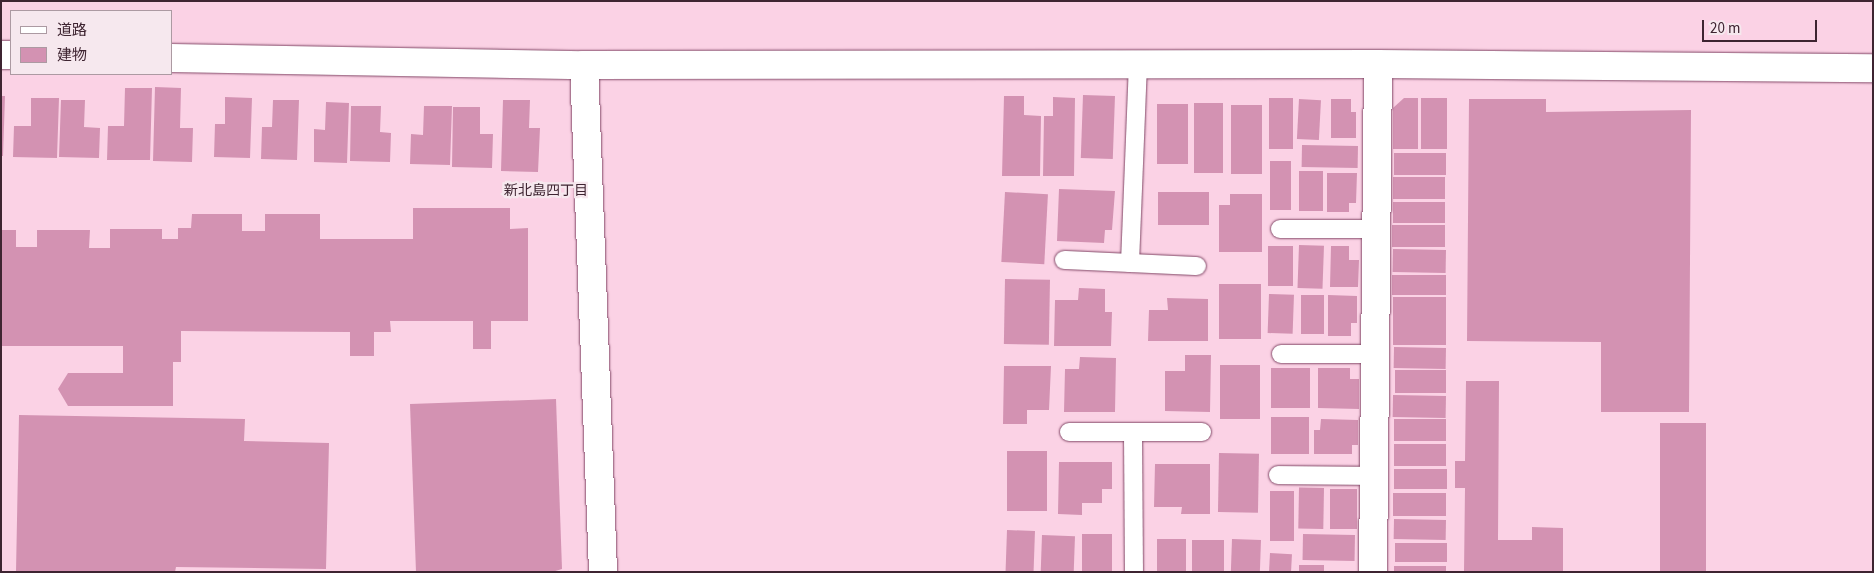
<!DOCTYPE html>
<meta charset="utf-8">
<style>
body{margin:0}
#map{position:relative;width:1874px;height:573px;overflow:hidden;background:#fbd2e5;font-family:"Source Sans 3","Noto Sans JP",sans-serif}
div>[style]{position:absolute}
.building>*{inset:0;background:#d392b2;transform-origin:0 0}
.roads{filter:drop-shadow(0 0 1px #824867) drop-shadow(0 0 1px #824867)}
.service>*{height:18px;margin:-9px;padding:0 9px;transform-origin:9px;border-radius:9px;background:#fff}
.minor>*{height:28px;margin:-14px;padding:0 14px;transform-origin:14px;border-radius:14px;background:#fff}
.tertiary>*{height:28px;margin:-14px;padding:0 14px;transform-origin:14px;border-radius:14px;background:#fff}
span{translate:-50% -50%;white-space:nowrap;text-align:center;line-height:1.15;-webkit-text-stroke:4.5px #f6e8ee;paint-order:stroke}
.neighbourhood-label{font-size:14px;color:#3e2431}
.frame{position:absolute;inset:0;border:2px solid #3e2431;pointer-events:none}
.legend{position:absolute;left:10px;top:10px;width:162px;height:65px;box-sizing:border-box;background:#f6e8ee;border:1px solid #ac9aa2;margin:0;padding:6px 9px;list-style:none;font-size:15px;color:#3e2431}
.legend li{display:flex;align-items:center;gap:10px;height:25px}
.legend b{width:25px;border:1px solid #ac9aa2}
.scale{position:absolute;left:1702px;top:20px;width:115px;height:22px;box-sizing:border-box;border:2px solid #3e2431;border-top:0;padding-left:6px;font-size:15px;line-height:18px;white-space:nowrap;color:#3e2431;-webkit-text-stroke:4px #f6e8ee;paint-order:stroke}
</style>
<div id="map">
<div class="building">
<i style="clip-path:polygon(155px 87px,181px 88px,180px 128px,193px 128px,192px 162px,153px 161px)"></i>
<i style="clip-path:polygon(125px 88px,152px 88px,150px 160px,107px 160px,108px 126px,124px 126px)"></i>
<i style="left:1083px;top:95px;width:32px;height:63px;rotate:2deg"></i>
<i style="clip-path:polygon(1px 96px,5px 96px,3px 156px,1px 156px)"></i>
<i style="clip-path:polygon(1004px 96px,1024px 96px,1024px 115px,1041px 116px,1040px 176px,1002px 176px)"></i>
<i style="clip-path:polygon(225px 97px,252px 98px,250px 158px,214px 157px,215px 124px,225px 124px)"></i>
<i style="clip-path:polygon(1053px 97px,1075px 98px,1074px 176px,1043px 176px,1044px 116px,1053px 116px)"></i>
<i style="clip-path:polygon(31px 98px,59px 98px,57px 158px,13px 157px,14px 126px,31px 126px)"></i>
<i style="left:1269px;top:98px;width:24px;height:51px"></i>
<i style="clip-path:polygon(1404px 98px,1418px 98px,1418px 149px,1393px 149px,1393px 108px)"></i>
<i style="left:1421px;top:98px;width:26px;height:51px"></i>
<i style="left:1299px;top:99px;width:22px;height:40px;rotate:3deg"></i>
<i style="clip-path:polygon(1331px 99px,1351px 99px,1351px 112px,1356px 112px,1356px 138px,1331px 138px)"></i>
<i style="clip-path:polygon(1469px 99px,1546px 99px,1546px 112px,1691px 110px,1689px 412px,1601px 412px,1601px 342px,1467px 341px)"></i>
<i style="clip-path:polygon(61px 100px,85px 100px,84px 127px,100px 128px,99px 158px,59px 157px)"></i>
<i style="clip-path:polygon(273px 100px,299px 100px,297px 160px,261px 159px,262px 127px,272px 127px)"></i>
<i style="clip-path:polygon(503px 100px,530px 100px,529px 128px,540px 128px,538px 172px,501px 171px)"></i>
<i style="clip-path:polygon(326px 102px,349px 103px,347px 163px,314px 162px,314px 129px,325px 130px)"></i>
<i style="left:1194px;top:103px;width:29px;height:70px"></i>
<i style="left:1157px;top:104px;width:31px;height:60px"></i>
<i style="left:1262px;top:105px;width:69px;height:31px;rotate:90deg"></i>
<i style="clip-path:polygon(351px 106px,381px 106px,380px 132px,391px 133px,390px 162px,350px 161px)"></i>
<i style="clip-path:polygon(424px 106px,452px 106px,450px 165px,410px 164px,411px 134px,423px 135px)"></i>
<i style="clip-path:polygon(453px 107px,480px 107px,480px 134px,493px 134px,492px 168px,452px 167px)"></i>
<i style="left:1302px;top:145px;width:56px;height:22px;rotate:1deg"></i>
<i style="left:1394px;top:153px;width:52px;height:22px"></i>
<i style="left:1270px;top:161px;width:21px;height:49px"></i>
<i style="left:1323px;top:171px;width:40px;height:24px;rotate:90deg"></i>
<i style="clip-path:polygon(1327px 173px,1357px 173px,1356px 203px,1349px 203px,1349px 212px,1327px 212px)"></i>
<i style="left:1393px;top:177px;width:52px;height:22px"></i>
<i style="clip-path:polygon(1059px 189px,1115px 191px,1112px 230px,1105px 230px,1104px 243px,1057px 241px)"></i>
<i style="left:1005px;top:192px;width:43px;height:70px;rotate:3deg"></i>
<i style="left:1158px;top:192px;width:51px;height:33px"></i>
<i style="clip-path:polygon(1230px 194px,1262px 194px,1262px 252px,1219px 252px,1219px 205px,1230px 205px)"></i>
<i style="left:1393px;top:202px;width:52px;height:21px"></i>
<i style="clip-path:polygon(413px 208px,510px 208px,510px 229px,528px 228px,528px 321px,491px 321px,491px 349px,473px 349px,473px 321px,390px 321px,391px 332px,374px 332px,374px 356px,350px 356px,350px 332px,181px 331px,181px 362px,173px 362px,173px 406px,68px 406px,58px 389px,68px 373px,123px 373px,123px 346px,1px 346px,1px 230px,16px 230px,16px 247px,37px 247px,37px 230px,90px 230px,89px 248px,110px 248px,110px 229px,162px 229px,162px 239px,178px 239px,178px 228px,191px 228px,192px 214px,242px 214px,242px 231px,265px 231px,265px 214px,320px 214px,320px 239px,413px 239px)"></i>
<i style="left:1392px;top:225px;width:53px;height:22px"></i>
<i style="left:1299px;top:245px;width:25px;height:43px;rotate:2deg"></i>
<i style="left:1268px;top:246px;width:25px;height:40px"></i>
<i style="clip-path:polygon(1331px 246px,1349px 246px,1349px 260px,1359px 260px,1358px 287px,1330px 287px)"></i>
<i style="left:1393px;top:249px;width:53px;height:23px;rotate:1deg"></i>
<i style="left:1392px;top:275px;width:54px;height:20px"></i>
<i style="left:1005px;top:279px;width:45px;height:65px;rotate:1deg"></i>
<i style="left:1261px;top:284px;width:55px;height:42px;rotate:90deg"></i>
<i style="clip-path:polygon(1079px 288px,1105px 289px,1105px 312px,1112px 312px,1111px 346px,1054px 346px,1055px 300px,1078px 300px)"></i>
<i style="left:1269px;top:294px;width:25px;height:39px;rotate:2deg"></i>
<i style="left:1301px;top:295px;width:23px;height:39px"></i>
<i style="clip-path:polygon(1328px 295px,1357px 296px,1357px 323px,1351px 323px,1351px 336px,1328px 336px)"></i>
<i style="left:1393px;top:297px;width:53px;height:48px"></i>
<i style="clip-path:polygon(1167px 298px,1208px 299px,1208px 341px,1148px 341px,1149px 310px,1168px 310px)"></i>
<i style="left:1394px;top:347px;width:52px;height:21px;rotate:1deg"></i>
<i style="clip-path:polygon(1185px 355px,1211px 355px,1210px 412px,1165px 411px,1165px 371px,1185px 371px)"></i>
<i style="clip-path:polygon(1080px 357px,1116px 358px,1115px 412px,1064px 412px,1065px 369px,1079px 369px)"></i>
<i style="left:1220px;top:365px;width:40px;height:54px"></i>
<i style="clip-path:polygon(1004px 366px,1051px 366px,1049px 410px,1027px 410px,1027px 424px,1003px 424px)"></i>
<i style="left:1271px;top:368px;width:39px;height:40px"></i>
<i style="clip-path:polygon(1318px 368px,1350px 368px,1350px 379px,1359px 379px,1359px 409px,1318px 408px)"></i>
<i style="left:1395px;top:370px;width:51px;height:23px"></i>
<i style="clip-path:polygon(1466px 381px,1499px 381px,1498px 540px,1532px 540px,1532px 527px,1563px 528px,1563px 572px,1464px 572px,1465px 488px,1455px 488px,1455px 461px,1465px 461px)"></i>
<i style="left:1393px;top:395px;width:53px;height:22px;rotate:1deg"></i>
<i style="clip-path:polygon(556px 399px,562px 569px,552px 572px,416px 572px,410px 404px)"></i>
<i style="clip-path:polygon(19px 415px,245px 419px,244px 441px,329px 443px,326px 569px,176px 567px,175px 572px,16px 572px)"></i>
<i style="left:1271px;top:417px;width:38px;height:37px"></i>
<i style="clip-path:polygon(1321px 419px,1358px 420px,1358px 445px,1352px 445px,1352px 454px,1314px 454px,1314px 430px,1320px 430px)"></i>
<i style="left:1394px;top:419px;width:52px;height:22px"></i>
<i style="left:1660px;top:423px;width:46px;height:149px"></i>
<i style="left:1394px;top:444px;width:52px;height:22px"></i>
<i style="left:1007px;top:451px;width:40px;height:60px"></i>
<i style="left:1219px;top:453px;width:40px;height:59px;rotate:1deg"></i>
<i style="clip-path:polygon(1059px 462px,1112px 462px,1112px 489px,1102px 489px,1102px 503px,1082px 503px,1082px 515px,1058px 514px)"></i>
<i style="clip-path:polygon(1155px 464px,1210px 464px,1210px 514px,1181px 514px,1182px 507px,1154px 507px)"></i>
<i style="left:1394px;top:469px;width:53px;height:20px"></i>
<i style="left:1324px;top:488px;width:41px;height:25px;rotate:91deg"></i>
<i style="left:1330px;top:489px;width:27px;height:40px"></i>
<i style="left:1270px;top:491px;width:24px;height:50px"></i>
<i style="left:1393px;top:493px;width:53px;height:23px"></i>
<i style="left:1394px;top:519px;width:52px;height:20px;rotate:1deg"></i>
<i style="left:1007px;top:530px;width:28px;height:42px;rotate:2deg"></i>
<i style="left:1082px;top:534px;width:30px;height:38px"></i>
<i style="left:1303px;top:534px;width:52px;height:26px;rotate:1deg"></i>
<i style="left:1042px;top:535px;width:33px;height:37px;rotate:2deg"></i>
<i style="left:1157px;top:539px;width:29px;height:33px"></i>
<i style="left:1232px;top:539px;width:29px;height:33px;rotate:2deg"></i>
<i style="left:1192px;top:540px;width:32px;height:32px"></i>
<i style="left:1395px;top:543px;width:52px;height:19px"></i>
<i style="left:1270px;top:553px;width:22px;height:19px;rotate:3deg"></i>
<i style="left:1299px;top:565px;width:25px;height:7px"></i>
<i style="left:1394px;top:566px;width:52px;height:6px"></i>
</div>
<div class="roads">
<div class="service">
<i style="left:1280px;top:229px;width:97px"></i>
<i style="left:1064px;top:260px;width:133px;rotate:2.6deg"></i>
<i style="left:1130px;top:263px;width:199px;rotate:-87.7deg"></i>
<i style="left:1281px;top:354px;width:95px"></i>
<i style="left:1069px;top:432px;width:133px"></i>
<i style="left:1133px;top:432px;width:140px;rotate:89.6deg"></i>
<i style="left:1278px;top:475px;width:96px;rotate:0.6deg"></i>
</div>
<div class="minor">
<i style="left:1px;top:55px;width:10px"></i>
<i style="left:171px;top:58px;width:413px;rotate:1deg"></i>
<i style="left:584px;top:65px;width:794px;rotate:-0.07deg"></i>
<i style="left:1378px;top:64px;width:495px;rotate:0.5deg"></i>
<i style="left:1373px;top:572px;width:508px;rotate:-89.44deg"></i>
</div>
<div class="tertiary">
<i style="left:584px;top:65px;width:507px;rotate:87.85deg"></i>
</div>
</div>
<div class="neighbourhood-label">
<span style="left:546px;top:191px">新北島四丁目</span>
</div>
<div class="frame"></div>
<ul class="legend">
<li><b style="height:6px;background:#fff"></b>道路</li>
<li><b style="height:14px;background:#d392b2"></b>建物</li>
</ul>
<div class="scale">20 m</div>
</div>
